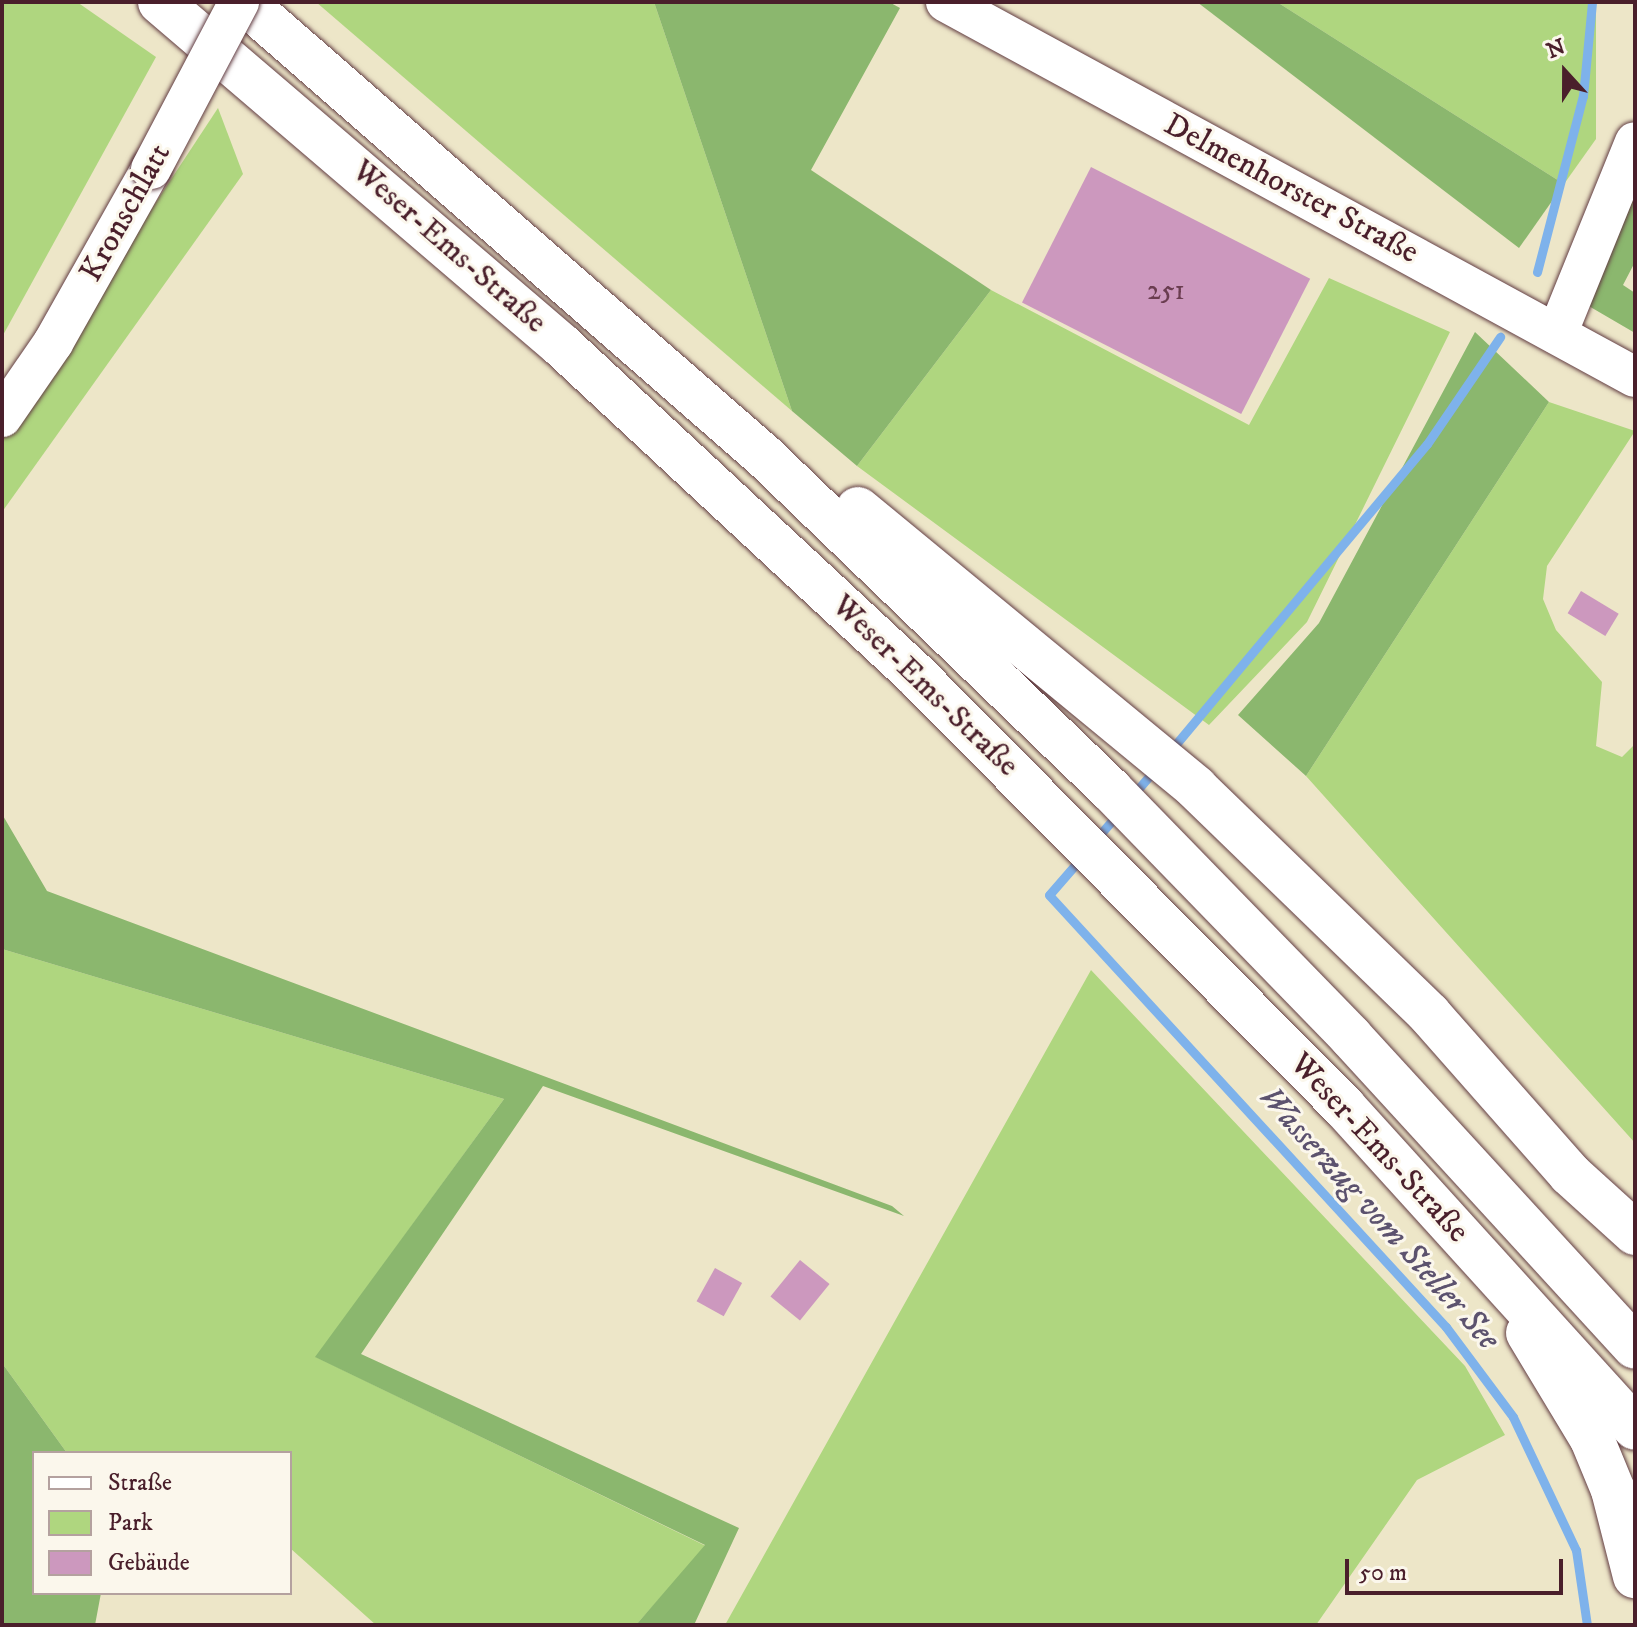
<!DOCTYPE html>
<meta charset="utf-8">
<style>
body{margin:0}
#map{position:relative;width:1637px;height:1627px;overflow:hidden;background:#ede6c8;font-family:"IM FELL DW Pica",serif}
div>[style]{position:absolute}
.green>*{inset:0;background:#afd67f}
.forest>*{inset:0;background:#8bb76e}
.stream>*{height:9px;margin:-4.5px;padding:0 4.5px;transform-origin:4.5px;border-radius:4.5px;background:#7eb2eb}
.building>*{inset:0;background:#cc98be;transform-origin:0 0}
.roads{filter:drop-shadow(0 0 2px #623d43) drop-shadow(0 0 2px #623d43)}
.minor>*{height:40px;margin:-20px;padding:0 20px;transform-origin:20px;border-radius:20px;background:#fff}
.highway>*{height:44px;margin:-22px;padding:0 22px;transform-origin:22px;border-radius:22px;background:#fff}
.bridges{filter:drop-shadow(0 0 2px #623d43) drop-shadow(0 0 2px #623d43)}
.minor-bridge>*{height:40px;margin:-20px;padding:0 20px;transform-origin:20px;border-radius:20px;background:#fff}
span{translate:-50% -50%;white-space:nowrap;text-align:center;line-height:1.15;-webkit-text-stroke:6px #fbf7ec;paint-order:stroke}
.number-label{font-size:28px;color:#6a3d50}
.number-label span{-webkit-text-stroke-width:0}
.street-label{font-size:32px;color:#4a1f2b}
.water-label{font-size:34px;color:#5c526e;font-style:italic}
.frame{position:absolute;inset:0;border:4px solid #4a1f2b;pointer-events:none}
.legend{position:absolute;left:32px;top:1451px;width:260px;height:144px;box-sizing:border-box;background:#fbf7ec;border:2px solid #b4a19f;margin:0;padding:10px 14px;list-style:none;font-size:24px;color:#4a1f2b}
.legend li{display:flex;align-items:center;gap:16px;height:40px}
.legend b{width:40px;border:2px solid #b4a19f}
.north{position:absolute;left:1525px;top:32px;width:80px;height:80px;-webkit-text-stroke:6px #fbf7ec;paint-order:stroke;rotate:339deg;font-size:22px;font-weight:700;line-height:32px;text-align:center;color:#4a1f2b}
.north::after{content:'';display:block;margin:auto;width:28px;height:36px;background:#4a1f2b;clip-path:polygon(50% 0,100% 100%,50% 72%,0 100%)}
.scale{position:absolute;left:1345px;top:1559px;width:218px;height:36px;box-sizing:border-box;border:4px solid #4a1f2b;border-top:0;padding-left:10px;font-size:24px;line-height:28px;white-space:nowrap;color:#4a1f2b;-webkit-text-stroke:6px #fbf7ec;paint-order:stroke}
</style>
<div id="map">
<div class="green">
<i style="clip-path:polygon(2px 2px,77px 2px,156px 57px,2px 337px)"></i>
<i style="clip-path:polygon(316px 2px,654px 2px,792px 411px)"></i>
<i style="clip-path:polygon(1277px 2px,1596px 2px,1596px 139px,1564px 184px)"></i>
<i style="clip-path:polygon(218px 108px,243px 174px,2px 512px,2px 436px)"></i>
<i style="clip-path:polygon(1329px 278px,1450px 332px,1307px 622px,1209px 725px,857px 466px,991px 290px,1249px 425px)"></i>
<i style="clip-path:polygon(1549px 402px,1635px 431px,1547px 566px,1543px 599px,1556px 630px,1602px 682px,1596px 746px,1622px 757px,1635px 744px,1635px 1143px,1306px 776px)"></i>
<i style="clip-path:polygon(2px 949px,504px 1099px,316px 1357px,706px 1546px,636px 1625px,376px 1625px,290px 1548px,290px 1453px,67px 1453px,2px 1363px)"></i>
<i style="clip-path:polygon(1091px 970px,1465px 1366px,1505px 1435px,1417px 1480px,1316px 1625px,725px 1625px)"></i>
</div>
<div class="forest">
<i style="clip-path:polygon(654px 2px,889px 2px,900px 8px,811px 170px,991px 290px,857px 466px,792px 411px)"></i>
<i style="clip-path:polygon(1197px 2px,1277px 2px,1564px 184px,1519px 248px)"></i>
<i style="clip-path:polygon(1635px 181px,1635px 262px,1623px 285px,1635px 293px,1635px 333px,1587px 305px)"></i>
<i style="clip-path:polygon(1475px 332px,1549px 402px,1306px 776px,1238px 715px,1319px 623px)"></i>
<i style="clip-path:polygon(2px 814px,47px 891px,892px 1206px,904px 1216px,543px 1086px,361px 1354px,739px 1528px,694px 1625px,636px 1625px,705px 1545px,315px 1357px,504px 1099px,2px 949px)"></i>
<i style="clip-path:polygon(2px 1363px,67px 1453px,34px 1453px,34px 1593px,101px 1593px,95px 1625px,2px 1625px)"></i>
</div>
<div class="stream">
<i style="left:1537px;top:272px;width:182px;rotate:-75.4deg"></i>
<i style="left:1583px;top:96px;width:94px;rotate:-84.5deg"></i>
<i style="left:1171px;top:750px;width:399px;rotate:-50.1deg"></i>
<i style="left:1427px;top:444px;width:130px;rotate:-55.7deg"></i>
<i style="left:1132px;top:796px;width:37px;rotate:-49deg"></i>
<i style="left:1096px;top:839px;width:33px;rotate:-49deg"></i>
<i style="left:1082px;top:857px;width:50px;rotate:131deg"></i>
<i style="left:1049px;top:895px;width:587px;rotate:47.42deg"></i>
<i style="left:1446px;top:1327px;width:112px;rotate:53.3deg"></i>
<i style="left:1513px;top:1417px;width:147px;rotate:64.7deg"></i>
<i style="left:1576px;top:1550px;width:76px;rotate:81.7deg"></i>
</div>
<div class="building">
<i style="left:1091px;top:167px;width:246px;height:152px;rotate:27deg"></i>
<i style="left:1581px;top:591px;width:44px;height:26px;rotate:31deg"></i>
<i style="left:800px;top:1260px;width:38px;height:47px;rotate:39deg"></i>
<i style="left:715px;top:1268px;width:31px;height:38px;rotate:29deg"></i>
</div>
<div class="roads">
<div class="minor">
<i style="left:946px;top:2px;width:784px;rotate:28.56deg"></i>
<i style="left:1557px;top:334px;width:207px;rotate:-67.9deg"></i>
<i style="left:2px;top:417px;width:90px;rotate:-55.4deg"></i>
<i style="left:53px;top:343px;width:200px;rotate:-60.6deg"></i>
</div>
<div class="highway">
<i style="left:160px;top:2px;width:528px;rotate:40.54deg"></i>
<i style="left:561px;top:345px;width:489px;rotate:42.9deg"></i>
<i style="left:919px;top:678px;width:604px;rotate:45.27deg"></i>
<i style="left:1344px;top:1107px;width:433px;rotate:47.8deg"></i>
<i style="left:244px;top:2px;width:692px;rotate:41.13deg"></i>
<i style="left:765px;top:457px;width:480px;rotate:43.9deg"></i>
<i style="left:1111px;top:790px;width:344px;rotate:45.8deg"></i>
<i style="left:1351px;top:1037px;width:420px;rotate:47.5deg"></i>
<i style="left:858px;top:509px;width:438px;rotate:39.5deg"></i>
<i style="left:1196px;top:788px;width:325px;rotate:44.1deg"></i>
<i style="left:1429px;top:1014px;width:213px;rotate:48.6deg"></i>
<i style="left:1570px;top:1174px;width:88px;rotate:42.2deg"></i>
<i style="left:1528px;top:1333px;width:124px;rotate:58.9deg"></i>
<i style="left:1592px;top:1439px;width:55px;rotate:67.6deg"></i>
<i style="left:1613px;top:1490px;width:89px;rotate:75.7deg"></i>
</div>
</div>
<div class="bridges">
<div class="minor-bridge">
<i style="left:151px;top:169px;width:189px;rotate:-62.2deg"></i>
</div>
</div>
<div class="number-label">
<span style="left:1166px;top:291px">251</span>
</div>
<div class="street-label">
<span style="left:1291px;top:189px;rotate:28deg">Delmenhorster Straße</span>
<span style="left:126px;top:213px;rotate:-61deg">Kronschlatt</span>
<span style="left:449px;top:247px;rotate:41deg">Weser-Ems-Straße</span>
<span style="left:925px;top:686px;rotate:44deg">Weser-Ems-Straße</span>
<span style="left:1379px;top:1148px;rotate:47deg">Weser-Ems-Straße</span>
</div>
<div class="water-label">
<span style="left:1379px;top:1218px;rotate:48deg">Wasserzug vom Steller See</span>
</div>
<div class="frame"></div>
<ul class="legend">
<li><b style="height:10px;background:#fff"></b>Straße</li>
<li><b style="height:22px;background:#afd67f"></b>Park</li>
<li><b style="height:22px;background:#cc98be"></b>Gebäude</li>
</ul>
<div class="north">N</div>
<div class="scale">50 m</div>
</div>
